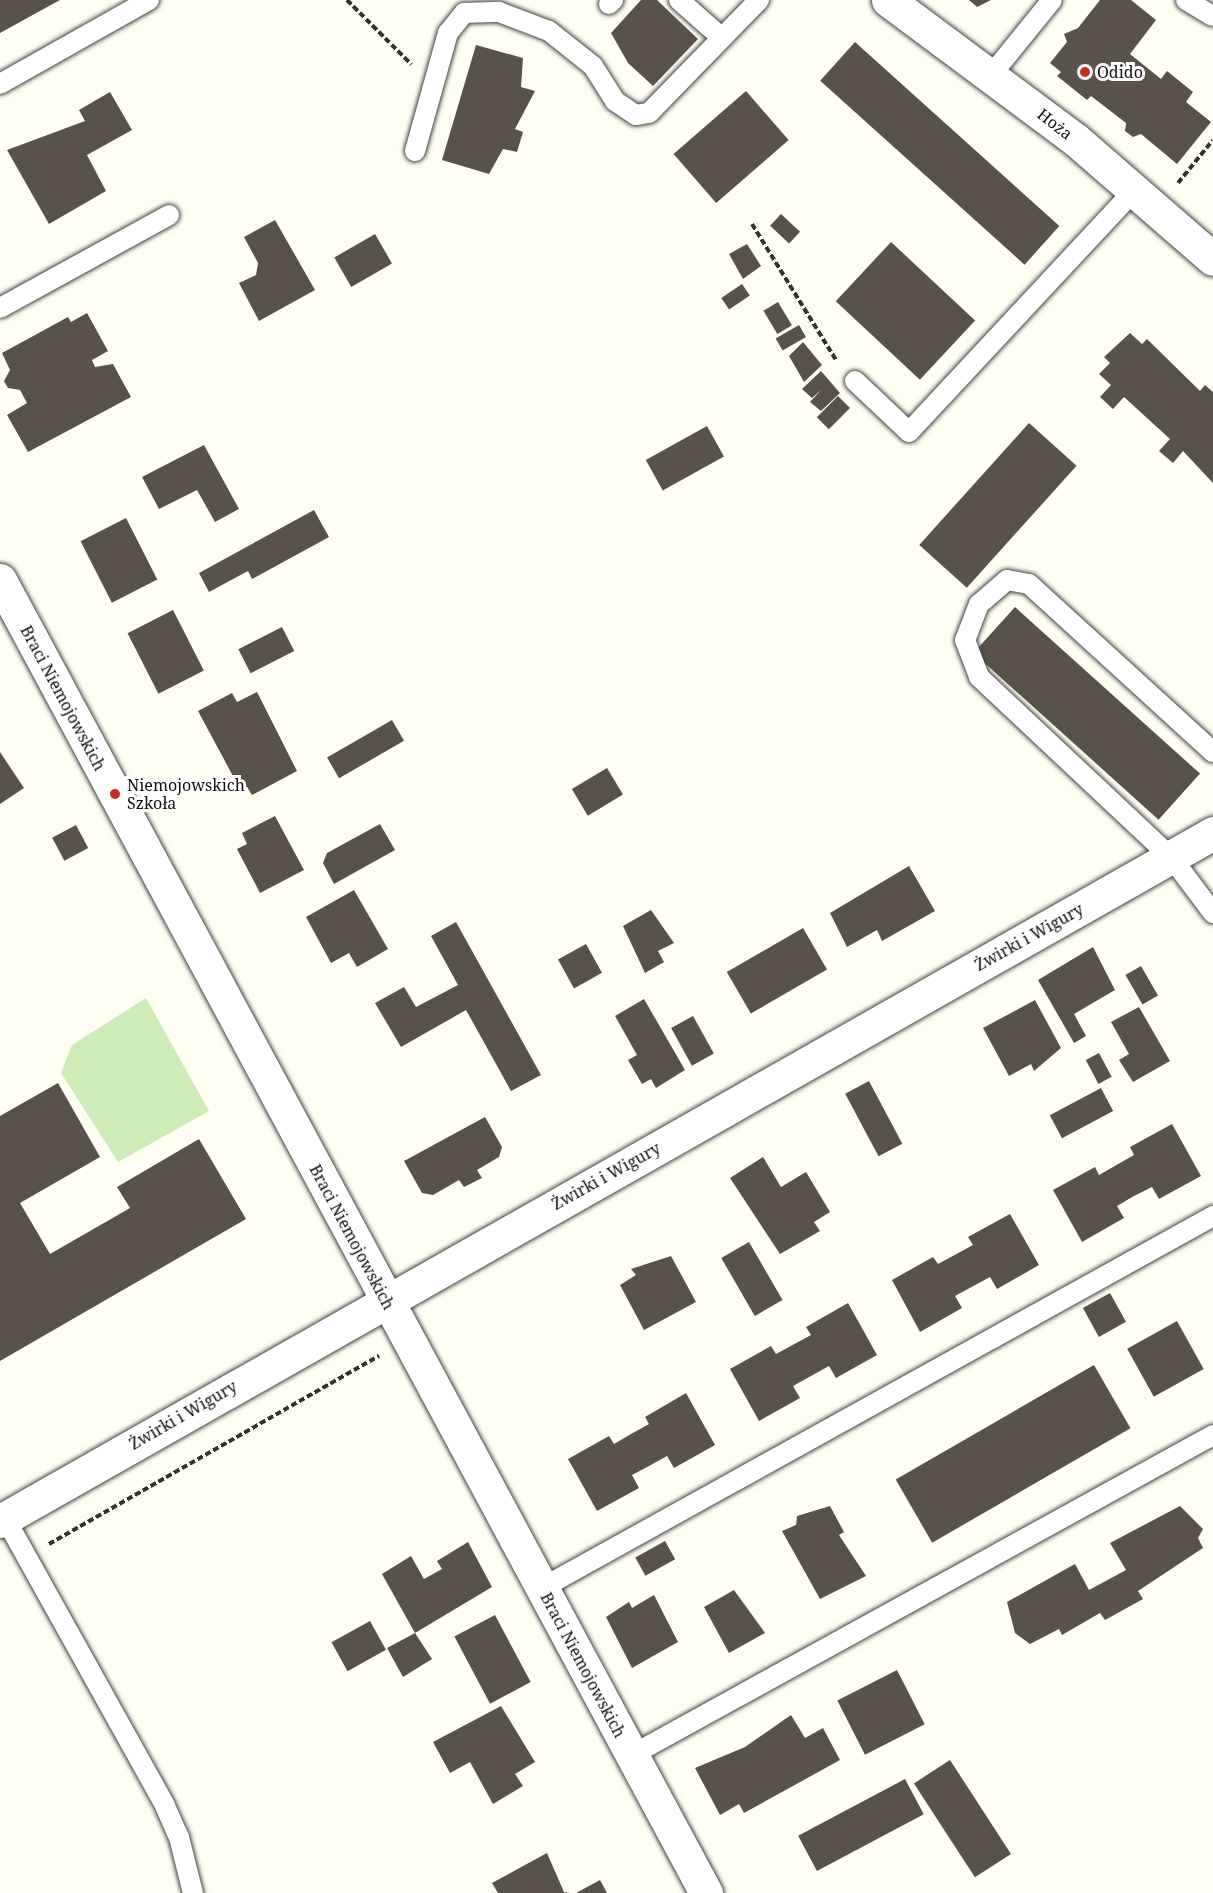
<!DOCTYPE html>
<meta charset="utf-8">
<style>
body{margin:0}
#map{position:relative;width:1213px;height:1893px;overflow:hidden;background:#fffef2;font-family:"Noto Serif",serif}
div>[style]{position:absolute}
.green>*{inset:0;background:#cdedb8}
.building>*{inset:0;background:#59524b;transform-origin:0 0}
.path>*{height:4px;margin-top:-2px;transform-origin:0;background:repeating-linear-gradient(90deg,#323232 0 6px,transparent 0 9px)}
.roads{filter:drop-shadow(0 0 2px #434343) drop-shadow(0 0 2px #434343)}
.service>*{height:20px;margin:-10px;padding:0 10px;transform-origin:10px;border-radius:10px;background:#fff}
.minor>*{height:33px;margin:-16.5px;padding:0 16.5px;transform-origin:16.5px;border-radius:16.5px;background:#fff}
.tertiary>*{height:33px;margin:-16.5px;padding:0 16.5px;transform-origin:16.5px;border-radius:16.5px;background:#fff}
.dots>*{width:16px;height:16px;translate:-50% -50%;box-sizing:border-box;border:3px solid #fff;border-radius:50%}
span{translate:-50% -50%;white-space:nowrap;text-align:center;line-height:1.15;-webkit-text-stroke:6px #fff;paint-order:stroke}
.poi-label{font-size:16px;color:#101010}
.left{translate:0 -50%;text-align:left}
.street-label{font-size:16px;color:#101010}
</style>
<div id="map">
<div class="green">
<i style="clip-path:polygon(146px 998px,209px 1111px,118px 1162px,61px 1073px,72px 1045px)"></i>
</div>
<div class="building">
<i style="clip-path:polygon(0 0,60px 0,0 33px)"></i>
<i style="clip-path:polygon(641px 0,657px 0,698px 39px,653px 86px,628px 63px,611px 33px)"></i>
<i style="clip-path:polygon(969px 0,991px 0,977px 7px)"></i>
<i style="clip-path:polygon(1100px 0,1131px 0,1156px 20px,1130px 54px,1161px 79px,1167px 71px,1193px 92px,1186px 102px,1211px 122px,1177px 164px,1141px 134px,1133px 137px,1125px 131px,1126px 123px,1091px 96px,1087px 100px,1057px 76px,1061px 72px,1050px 63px,1067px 42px,1064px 34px,1078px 28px)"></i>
<i style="left:855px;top:42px;width:275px;height:52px;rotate:42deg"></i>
<i style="clip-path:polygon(476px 45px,523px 58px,521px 87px,535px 91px,515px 129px,523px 132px,517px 152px,503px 149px,489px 174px,442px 160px)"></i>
<i style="left:746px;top:91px;width:65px;height:96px;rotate:49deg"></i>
<i style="clip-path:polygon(110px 92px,132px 130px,87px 155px,106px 191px,49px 224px,7px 150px,85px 121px,79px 110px)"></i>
<i style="left:781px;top:214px;width:26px;height:16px;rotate:43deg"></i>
<i style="clip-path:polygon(275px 220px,315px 290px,259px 321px,239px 283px,256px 275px,258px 263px,244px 237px)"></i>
<i style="left:375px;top:234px;width:34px;height:47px;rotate:60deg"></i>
<i style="left:891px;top:242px;width:115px;height:81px;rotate:43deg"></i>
<i style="clip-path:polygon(747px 244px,761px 266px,743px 279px,729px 254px)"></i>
<i style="left:742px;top:284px;width:14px;height:25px;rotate:56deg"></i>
<i style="left:778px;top:302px;width:27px;height:17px;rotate:59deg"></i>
<i style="clip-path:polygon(87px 313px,108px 351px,92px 360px,95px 367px,113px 364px,131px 397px,28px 452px,7px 415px,27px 403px,20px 390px,8px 388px,4px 381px,10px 370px,2px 353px,68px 317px,71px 322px)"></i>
<i style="left:799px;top:325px;width:14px;height:27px;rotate:60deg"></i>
<i style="clip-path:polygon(1130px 333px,1142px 344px,1147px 339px,1200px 391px,1205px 385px,1213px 392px,1213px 483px,1183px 451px,1173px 463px,1159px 451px,1170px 439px,1124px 397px,1113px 409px,1100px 397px,1111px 385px,1099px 374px,1110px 363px,1104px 357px)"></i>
<i style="clip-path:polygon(803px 342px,822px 365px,804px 382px,789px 356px)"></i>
<i style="clip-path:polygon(821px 371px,840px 393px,821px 411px,810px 402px,821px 390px,812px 398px,802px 389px)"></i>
<i style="left:838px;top:396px;width:17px;height:30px;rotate:45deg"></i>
<i style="left:1029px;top:423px;width:64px;height:164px;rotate:42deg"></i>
<i style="left:707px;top:426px;width:35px;height:70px;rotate:61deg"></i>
<i style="clip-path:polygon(204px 445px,239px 509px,215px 522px,197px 490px,159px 509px,142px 477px)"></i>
<i style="clip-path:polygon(314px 510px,329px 537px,252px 579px,248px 571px,209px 592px,199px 573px)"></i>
<i style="left:126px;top:518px;width:69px;height:51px;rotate:63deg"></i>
<i style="left:1015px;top:607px;width:249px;height:62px;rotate:42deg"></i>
<i style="left:173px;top:610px;width:68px;height:51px;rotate:63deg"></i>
<i style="left:282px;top:627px;width:27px;height:49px;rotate:63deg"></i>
<i style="clip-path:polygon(257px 692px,297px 771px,252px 795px,247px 787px,241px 791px,198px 711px,232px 693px,237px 702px)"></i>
<i style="left:392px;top:720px;width:24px;height:75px;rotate:60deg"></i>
<i style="clip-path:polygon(0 752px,24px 788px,0 804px)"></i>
<i style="left:607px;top:768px;width:31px;height:41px;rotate:59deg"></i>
<i style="clip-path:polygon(275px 816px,304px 870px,260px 893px,237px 849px,247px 844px,242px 833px)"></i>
<i style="clip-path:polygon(380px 824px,395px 850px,334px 884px,323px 863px,327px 853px)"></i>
<i style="left:76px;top:825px;width:26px;height:27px;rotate:62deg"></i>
<i style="clip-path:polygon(909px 866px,935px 911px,882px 941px,877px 930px,847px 947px,830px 913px)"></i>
<i style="clip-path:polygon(354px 890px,388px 949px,357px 967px,349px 953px,331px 963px,306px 917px)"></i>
<i style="clip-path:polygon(651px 910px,674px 943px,658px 951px,664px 962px,645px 973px,623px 926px)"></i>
<i style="clip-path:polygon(456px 922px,541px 1075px,511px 1091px,466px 1010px,401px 1047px,375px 1003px,404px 987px,416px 1007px,458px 985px,431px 936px)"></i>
<i style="left:803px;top:928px;width:48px;height:88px;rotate:60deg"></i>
<i style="left:586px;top:944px;width:33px;height:32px;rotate:61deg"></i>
<i style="clip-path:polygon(1093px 947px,1115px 990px,1074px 1014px,1086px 1036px,1074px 1043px,1038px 980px)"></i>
<i style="left:1141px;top:966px;width:34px;height:18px;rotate:60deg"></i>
<i style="clip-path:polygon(644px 999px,685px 1070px,656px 1088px,651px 1079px,642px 1084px,628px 1060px,637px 1055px,615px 1016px)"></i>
<i style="clip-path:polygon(1035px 1000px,1061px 1048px,1034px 1071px,1031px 1064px,1009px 1076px,983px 1028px)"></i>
<i style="clip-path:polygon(1139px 1007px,1170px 1061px,1133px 1082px,1119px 1060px,1129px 1054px,1111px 1022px)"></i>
<i style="left:693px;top:1016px;width:43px;height:25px;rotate:61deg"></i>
<i style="left:1099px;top:1053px;width:27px;height:15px;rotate:62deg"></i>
<i style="left:869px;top:1081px;width:71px;height:27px;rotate:62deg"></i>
<i style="clip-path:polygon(58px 1083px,100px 1157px,20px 1203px,50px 1254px,130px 1208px,117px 1187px,199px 1139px,246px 1219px,0 1361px,0 1116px)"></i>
<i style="left:1101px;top:1088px;width:26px;height:58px;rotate:62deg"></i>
<i style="clip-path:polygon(485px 1117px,502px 1147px,499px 1157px,477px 1170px,482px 1178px,464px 1187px,459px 1180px,433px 1195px,422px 1193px,404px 1161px)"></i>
<i style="clip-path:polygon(1172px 1124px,1201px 1176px,1159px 1199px,1152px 1187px,1134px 1196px,1117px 1206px,1124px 1218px,1082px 1242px,1053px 1190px,1095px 1167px,1099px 1175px,1134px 1155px,1130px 1147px)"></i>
<i style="clip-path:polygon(763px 1157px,781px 1187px,806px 1172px,830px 1212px,814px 1222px,820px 1231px,780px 1254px,730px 1178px)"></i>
<i style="clip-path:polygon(1010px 1214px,1039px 1265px,997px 1289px,990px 1277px,955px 1296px,962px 1308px,920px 1332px,892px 1280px,933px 1257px,938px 1264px,973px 1245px,968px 1237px)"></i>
<i style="left:749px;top:1242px;width:67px;height:32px;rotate:60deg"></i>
<i style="clip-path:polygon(671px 1256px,696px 1302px,644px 1330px,620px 1285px,636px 1275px,631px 1269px)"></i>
<i style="left:1110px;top:1293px;width:33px;height:31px;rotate:61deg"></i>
<i style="clip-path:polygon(848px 1303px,877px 1355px,836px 1378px,829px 1366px,793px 1386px,800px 1398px,759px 1421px,730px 1369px,771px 1346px,776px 1354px,811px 1335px,806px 1327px)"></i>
<i style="left:1177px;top:1321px;width:55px;height:57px;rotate:61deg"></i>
<i style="left:1094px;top:1365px;width:73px;height:229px;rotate:60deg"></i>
<i style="clip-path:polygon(686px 1393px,715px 1445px,674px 1468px,667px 1456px,649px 1466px,632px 1475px,639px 1488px,597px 1511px,568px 1459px,609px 1436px,614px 1444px,631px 1434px,649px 1424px,645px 1417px)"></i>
<i style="clip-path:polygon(830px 1506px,844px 1532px,839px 1535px,866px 1576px,820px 1599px,782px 1531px,796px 1525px,797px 1516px)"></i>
<i style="clip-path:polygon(1180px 1506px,1203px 1529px,1198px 1538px,1203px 1548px,1138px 1591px,1143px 1599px,1105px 1620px,1100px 1613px,1062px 1635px,1059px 1629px,1030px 1644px,1015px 1633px,1007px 1602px,1075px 1564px,1089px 1590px,1126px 1570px,1110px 1543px)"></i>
<i style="left:665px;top:1541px;width:21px;height:34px;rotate:61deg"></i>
<i style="clip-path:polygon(468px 1542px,492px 1587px,415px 1633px,432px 1659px,403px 1677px,387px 1648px,415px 1633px,382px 1574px,411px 1556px,424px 1579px,442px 1569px,437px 1561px)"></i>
<i style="clip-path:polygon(734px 1590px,765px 1633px,729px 1653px,704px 1607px)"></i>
<i style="clip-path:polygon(654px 1595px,678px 1642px,632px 1668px,606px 1617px,629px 1602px,632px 1608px)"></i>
<i style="left:495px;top:1615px;width:76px;height:46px;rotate:62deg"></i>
<i style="left:370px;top:1621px;width:33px;height:44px;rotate:61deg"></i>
<i style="left:897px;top:1670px;width:61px;height:67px;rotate:63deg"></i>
<i style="clip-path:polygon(501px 1706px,535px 1762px,515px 1774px,523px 1786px,493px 1804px,470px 1762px,450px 1773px,433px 1742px)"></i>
<i style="clip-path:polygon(791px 1715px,805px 1738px,823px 1728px,840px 1760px,744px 1813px,739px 1804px,720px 1815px,695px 1768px,745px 1747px)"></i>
<i style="left:950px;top:1760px;width:112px;height:43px;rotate:57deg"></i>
<i style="left:905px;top:1779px;width:40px;height:121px;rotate:62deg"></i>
<i style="clip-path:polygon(547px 1853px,564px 1892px,570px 1893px,498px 1893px,492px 1883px)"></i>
<i style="clip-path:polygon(600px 1880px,607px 1893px,576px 1893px)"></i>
</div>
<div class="path">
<i style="left:347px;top:0;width:91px;rotate:45deg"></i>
<i style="left:1178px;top:183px;width:55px;rotate:-50.9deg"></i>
<i style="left:752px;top:224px;width:160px;rotate:58.3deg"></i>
<i style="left:49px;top:1544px;width:380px;rotate:-29.7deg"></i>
</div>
<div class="roads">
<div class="service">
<i style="left:679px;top:0;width:57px;rotate:41.5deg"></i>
<i style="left:1186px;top:0;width:31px;rotate:31deg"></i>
<i style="left:609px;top:4px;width:6px;rotate:-45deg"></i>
<i style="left:992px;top:74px;width:95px;rotate:-51deg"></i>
<i style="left:0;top:84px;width:171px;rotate:-29.4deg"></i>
<i style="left:415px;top:151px;width:123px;rotate:-74.4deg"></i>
<i style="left:448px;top:33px;width:26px;rotate:-51deg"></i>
<i style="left:464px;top:13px;width:35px;rotate:-2deg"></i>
<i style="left:499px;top:12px;width:53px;rotate:20.8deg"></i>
<i style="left:549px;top:31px;width:56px;rotate:38.5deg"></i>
<i style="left:593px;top:66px;width:41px;rotate:57.8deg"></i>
<i style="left:615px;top:101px;width:25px;rotate:34deg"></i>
<i style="left:636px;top:115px;width:13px;rotate:-9deg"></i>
<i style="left:649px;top:113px;width:158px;rotate:-45.8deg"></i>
<i style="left:0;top:308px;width:193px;rotate:-28.8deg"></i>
<i style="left:855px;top:381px;width:74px;rotate:43.4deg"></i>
<i style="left:909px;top:432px;width:331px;rotate:-47deg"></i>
<i style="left:1213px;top:752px;width:249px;rotate:-137.6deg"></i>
<i style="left:1029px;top:584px;width:22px;rotate:-170deg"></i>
<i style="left:1007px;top:580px;width:37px;rotate:139deg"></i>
<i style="left:979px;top:604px;width:39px;rotate:111deg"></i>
<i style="left:965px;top:640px;width:40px;rotate:69deg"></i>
<i style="left:979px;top:677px;width:263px;rotate:43.2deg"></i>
<i style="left:1171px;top:857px;width:70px;rotate:53.1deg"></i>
<i style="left:5px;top:1518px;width:329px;rotate:60.9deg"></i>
<i style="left:165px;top:1806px;width:34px;rotate:66deg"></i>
<i style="left:179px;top:1837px;width:58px;rotate:76deg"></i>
<i style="left:542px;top:1588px;width:767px;rotate:-29deg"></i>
<i style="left:632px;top:1755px;width:663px;rotate:-28.84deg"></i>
</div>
<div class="minor">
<i style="left:888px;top:0;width:234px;rotate:36.7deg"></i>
<i style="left:1076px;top:140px;width:181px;rotate:41deg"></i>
<i style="left:0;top:1521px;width:1395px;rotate:-29.56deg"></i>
</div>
<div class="tertiary">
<i style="left:0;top:580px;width:1491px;rotate:61.73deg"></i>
</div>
</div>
<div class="dots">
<i style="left:1085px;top:72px;background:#ca2b1d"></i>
<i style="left:115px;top:794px;background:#ca2b1d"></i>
</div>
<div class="poi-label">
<span class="left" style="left:1097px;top:72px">Odido</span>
<span class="left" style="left:127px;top:794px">Niemojowskich<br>Szkoła</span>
</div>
<div class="street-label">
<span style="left:1055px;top:124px;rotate:38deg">Hoża</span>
<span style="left:63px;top:698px;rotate:62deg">Braci Niemojowskich</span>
<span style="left:1029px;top:937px;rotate:-29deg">Żwirki i Wigury</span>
<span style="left:606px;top:1176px;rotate:-29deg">Żwirki i Wigury</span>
<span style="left:352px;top:1237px;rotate:62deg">Braci Niemojowskich</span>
<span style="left:183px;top:1415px;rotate:-30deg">Żwirki i Wigury</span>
<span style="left:583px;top:1665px;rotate:62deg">Braci Niemojowskich</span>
</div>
</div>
